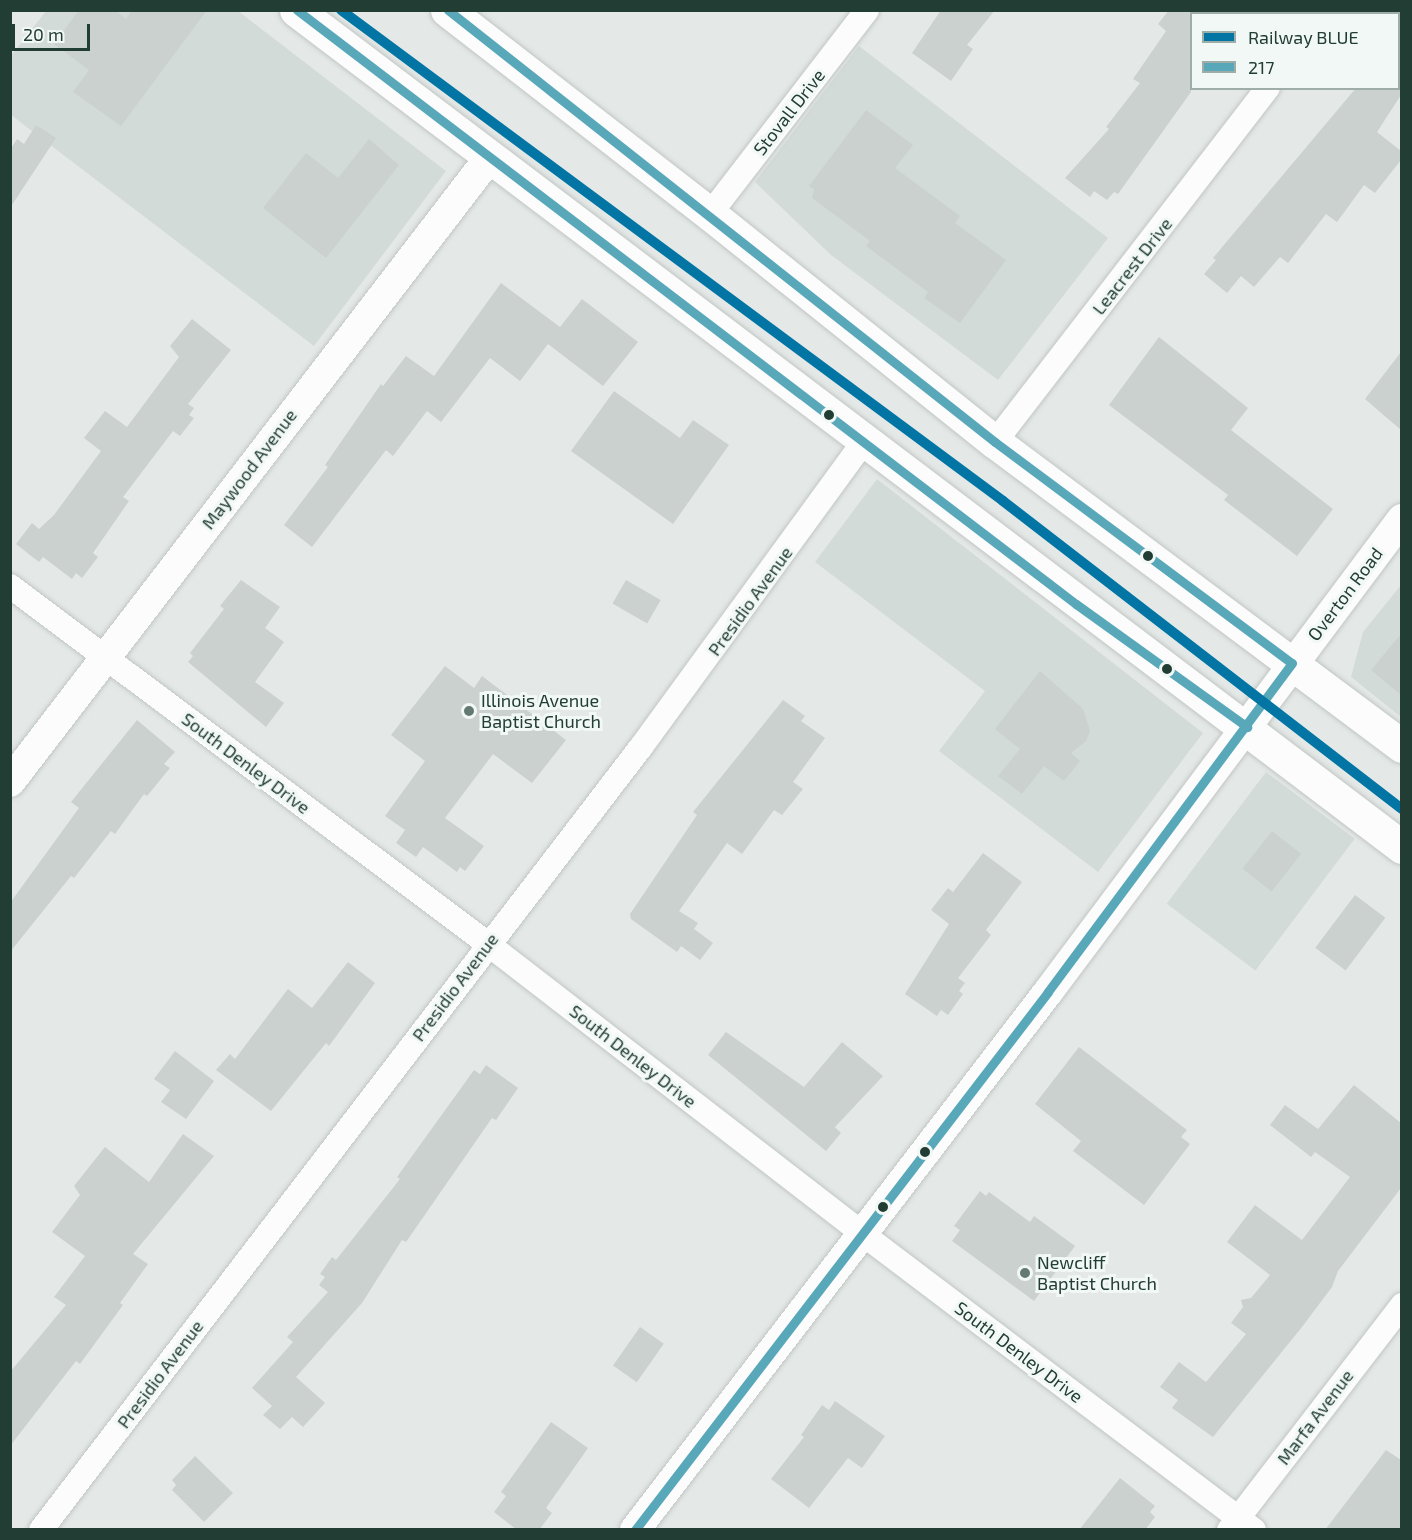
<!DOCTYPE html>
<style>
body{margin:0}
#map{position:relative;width:1412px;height:1540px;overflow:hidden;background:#e4e9e7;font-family:"Exo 2",sans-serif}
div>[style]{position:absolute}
.built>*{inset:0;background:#d2dbd7;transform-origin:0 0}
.building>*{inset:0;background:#cbd1ce;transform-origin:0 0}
.roads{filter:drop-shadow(0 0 2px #c1c6c4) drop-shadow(0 0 2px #c1c6c4)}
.minor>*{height:24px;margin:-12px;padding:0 12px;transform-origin:12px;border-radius:12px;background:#fbfcfb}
.tertiary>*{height:30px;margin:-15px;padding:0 15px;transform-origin:15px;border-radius:15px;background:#fbfcfb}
.secondary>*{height:33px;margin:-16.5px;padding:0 16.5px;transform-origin:16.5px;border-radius:16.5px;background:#fbfcfb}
.bus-1>*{height:9px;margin:-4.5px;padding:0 4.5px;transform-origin:4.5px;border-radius:4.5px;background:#58a8ba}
.rail-1>*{height:10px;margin:-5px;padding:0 5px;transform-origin:5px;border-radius:5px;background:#0275a4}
.dots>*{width:16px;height:16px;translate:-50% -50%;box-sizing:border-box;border:3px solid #f2f8f5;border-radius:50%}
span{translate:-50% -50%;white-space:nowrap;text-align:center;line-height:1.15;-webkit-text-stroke:6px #f2f8f5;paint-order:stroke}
.street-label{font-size:18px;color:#213d34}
.poi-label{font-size:18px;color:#213d34}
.left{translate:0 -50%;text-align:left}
.frame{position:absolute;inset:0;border:12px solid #213d34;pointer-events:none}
.legend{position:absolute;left:1190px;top:12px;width:210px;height:78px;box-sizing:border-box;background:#f2f8f5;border:2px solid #9eada8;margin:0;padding:8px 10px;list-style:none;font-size:18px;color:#213d34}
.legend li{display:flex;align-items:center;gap:12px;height:30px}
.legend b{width:30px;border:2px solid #9eada8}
.scale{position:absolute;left:12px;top:24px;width:78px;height:27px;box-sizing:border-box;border:3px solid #213d34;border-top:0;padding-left:8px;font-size:18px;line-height:21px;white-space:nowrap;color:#213d34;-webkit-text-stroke:4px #f2f8f5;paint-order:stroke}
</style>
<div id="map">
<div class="built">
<i style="clip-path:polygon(46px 11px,238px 11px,446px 171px,314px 346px,11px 115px,10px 57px)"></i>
<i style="clip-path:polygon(859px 46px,1108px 238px,998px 380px,831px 255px,755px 182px)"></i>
<i style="clip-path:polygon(877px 479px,1203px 733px,1098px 872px,939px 751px,985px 691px,815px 562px)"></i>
<i style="clip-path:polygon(1401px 585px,1401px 717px,1351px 677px,1363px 632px)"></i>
<i style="left:1266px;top:772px;width:111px;height:165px;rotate:37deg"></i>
</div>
<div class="building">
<i style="clip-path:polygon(79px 10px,115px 10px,126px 19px,132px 10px,207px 10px,121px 126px,73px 92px,89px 70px,54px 44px)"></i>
<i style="clip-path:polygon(941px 10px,995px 10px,967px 45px,973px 49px,951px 81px,912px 53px)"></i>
<i style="clip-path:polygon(1169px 10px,1191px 10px,1191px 92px,1118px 194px,1114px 192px,1107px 200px,1094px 191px,1090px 197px,1065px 178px,1109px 129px,1106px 127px,1140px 83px,1133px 79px,1166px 31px,1158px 24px)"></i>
<i style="clip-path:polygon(1356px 88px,1401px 88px,1401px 95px,1377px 132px,1401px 151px,1401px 160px,1375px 193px,1364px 185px,1337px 222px,1326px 214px,1288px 263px,1280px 257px,1254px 287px,1241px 276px,1227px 293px,1204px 274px,1216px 260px,1213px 258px)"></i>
<i style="clip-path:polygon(866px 110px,913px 145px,895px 168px,960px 216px,955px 223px,1006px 260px,960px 323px,924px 298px,928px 292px,866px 246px,870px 241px,812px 198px,814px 189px,809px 186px)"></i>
<i style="clip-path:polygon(36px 125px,56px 138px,10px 208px,10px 150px,17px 139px,24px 144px)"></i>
<i style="clip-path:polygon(369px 139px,399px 165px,326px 258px,263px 208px,306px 153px,338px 178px)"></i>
<i style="clip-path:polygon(501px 283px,560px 327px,582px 299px,638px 342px,603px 386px,548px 344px,520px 381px,490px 358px,441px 422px,427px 411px,393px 456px,386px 450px,312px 547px,284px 525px,328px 467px,325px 465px,381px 384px,383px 386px,406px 356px,434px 376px)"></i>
<i style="clip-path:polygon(192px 319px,231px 350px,188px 404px,194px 408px,189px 415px,194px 418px,180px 436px,173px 431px,123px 497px,129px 501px,93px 553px,98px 557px,82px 578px,76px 573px,72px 579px,43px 557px,39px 562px,16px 544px,32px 523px,39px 529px,54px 515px,101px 451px,84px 438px,105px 411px,127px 427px,179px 357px,170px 346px)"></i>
<i style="clip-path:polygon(1159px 337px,1248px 408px,1231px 430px,1333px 509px,1297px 556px,1224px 500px,1228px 495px,1109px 405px)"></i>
<i style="clip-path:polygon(1401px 352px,1401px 430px,1365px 399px)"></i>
<i style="clip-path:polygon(614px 391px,680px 438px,693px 420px,729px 445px,673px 524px,571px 451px)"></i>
<i style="clip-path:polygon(241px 580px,280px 607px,265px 628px,284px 642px,255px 682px,284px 703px,266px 727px,188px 662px,193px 656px,190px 653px,224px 609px,220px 606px)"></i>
<i style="left:626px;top:580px;width:40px;height:27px;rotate:30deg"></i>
<i style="clip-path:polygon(1401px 634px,1401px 695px,1371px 670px)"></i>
<i style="clip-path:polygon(445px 666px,474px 688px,482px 676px,566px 740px,532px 783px,493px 754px,445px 818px,484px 846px,465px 871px,460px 867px,457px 872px,423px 847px,416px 857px,396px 843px,405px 830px,385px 816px,425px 761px,391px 735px)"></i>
<i style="clip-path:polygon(1040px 671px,1083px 709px,1090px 731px,1086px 741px,1071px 753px,1080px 761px,1064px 781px,1044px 766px,1022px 794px,998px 776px,1020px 749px,995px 729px)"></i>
<i style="clip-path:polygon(783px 700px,805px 716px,801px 721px,825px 738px,793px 782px,803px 789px,782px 815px,774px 810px,742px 854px,727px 843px,679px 911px,698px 923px,694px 929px,713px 943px,700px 960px,681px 946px,677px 952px,631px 919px,630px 914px,697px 815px,693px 812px)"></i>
<i style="clip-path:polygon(137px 720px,175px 752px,164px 764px,170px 768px,147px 796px,144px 794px,115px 834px,111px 831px,74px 878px,71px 876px,10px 952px,10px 903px,79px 808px,71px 802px)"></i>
<i style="left:1272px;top:831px;width:37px;height:48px;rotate:38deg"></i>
<i style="clip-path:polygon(983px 853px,1022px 882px,986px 930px,991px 935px,958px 978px,965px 983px,959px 991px,963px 994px,948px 1015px,941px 1010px,937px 1016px,905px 994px,949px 924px,931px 910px,948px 888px,953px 892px)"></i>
<i style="left:1355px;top:895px;width:38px;height:66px;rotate:37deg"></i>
<i style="clip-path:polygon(348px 962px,375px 983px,329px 1046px,326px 1043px,271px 1111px,216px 1070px,230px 1054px,235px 1059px,288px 989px,312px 1008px)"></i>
<i style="clip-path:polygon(726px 1032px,804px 1087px,842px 1042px,883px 1076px,835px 1127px,841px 1133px,826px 1151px,708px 1055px)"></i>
<i style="clip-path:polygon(1079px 1047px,1187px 1130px,1181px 1137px,1190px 1144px,1144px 1205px,1073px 1151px,1081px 1141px,1035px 1104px)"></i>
<i style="clip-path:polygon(175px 1051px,214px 1081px,186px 1119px,161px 1102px,170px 1090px,154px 1079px)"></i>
<i style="clip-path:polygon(486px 1065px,518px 1088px,496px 1120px,492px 1118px,406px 1242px,402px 1240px,362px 1303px,296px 1377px,325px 1403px,303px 1427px,292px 1417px,280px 1429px,263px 1415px,272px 1406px,252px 1388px,293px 1342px,287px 1337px,328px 1292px,319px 1285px,325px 1277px,320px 1274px,332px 1257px,336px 1260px,400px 1179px,397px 1177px,474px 1070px,480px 1074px)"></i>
<i style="clip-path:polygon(1354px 1085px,1401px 1123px,1401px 1188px,1338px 1271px,1332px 1287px,1302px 1327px,1213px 1437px,1172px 1408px,1178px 1400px,1160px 1387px,1179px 1362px,1206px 1382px,1246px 1334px,1231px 1323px,1243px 1307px,1241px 1300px,1251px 1298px,1270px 1275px,1227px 1242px,1255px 1205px,1302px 1240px,1350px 1177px,1315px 1152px,1311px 1157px,1270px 1125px,1285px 1105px,1318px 1129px)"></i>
<i style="clip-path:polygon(183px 1134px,214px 1156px,133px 1254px,148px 1264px,120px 1303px,123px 1305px,80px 1364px,76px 1361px,10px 1446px,10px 1372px,66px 1305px,54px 1297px,85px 1256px,52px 1232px,80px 1195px,74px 1186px,105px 1147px,149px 1182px)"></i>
<i style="clip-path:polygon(980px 1191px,986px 1196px,989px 1192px,1030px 1222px,1034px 1216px,1075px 1246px,1034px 1301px,952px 1241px,960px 1230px,954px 1226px)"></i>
<i style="left:640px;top:1327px;width:29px;height:47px;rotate:35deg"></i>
<i style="clip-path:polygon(835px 1401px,885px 1436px,862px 1468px,848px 1458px,809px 1508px,771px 1479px,804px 1437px,801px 1435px,822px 1405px,829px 1410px)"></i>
<i style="clip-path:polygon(551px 1422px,588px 1448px,546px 1508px,552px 1513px,539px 1530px,517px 1530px,494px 1512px,506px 1496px,501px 1492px)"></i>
<i style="clip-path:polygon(1386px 1450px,1401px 1460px,1401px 1530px,1325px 1530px)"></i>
<i style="clip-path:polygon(195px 1456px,233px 1493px,204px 1522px,172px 1490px,176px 1485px,172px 1480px)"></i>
<i style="clip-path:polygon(1120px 1478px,1155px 1506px,1150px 1512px,1155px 1517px,1145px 1530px,1079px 1530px)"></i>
</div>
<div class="roads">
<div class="minor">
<i style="left:1325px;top:14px;width:5px;rotate:-53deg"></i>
<i style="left:710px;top:214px;width:257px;rotate:-52.4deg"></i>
<i style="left:995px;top:442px;width:447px;rotate:-52.4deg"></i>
<i style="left:10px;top:586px;width:597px;rotate:36.83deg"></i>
<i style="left:488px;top:944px;width:470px;rotate:37.7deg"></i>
<i style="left:860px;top:1232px;width:494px;rotate:37.1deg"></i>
<i style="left:41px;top:1530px;width:986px;rotate:-52.54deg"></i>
<i style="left:641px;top:747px;width:379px;rotate:-53.9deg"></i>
<i style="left:1229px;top:1530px;width:284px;rotate:-52.4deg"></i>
</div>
<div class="tertiary">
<i style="left:10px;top:782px;width:788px;rotate:-52.48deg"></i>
<i style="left:635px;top:1530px;width:678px;rotate:-52.49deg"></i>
<i style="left:1048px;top:992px;width:591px;rotate:-53.19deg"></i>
</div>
<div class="secondary">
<i style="left:296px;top:10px;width:1387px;rotate:37.12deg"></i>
<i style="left:447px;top:10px;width:333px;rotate:37.8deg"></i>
<i style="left:710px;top:214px;width:365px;rotate:38.7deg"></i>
<i style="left:995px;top:442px;width:508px;rotate:36.76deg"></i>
</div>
</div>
<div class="bus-1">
<i style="left:297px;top:10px;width:980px;rotate:37.33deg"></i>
<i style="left:1076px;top:604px;width:211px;rotate:35.7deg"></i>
<i style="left:448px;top:10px;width:697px;rotate:38.3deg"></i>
<i style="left:995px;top:442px;width:370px;rotate:36.7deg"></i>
<i style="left:1292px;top:663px;width:410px;rotate:126.6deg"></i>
<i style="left:1048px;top:992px;width:678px;rotate:127.51deg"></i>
</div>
<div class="rail-1">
<i style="left:341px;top:10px;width:824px;rotate:36.56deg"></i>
<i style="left:1003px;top:501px;width:504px;rotate:37.67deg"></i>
</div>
<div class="dots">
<i style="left:829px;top:415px;background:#213d34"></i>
<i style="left:1148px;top:556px;background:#213d34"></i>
<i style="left:1167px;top:669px;background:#213d34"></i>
<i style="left:469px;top:711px;background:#657973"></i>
<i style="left:925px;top:1152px;background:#213d34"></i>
<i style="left:883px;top:1207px;background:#213d34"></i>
<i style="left:1025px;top:1273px;background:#657973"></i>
</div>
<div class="street-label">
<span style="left:789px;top:112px;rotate:-52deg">Stovall Drive</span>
<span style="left:1132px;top:266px;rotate:-52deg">Leacrest Drive</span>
<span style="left:249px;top:469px;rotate:-53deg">Maywood Avenue</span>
<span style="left:1345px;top:594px;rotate:-53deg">Overton Road</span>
<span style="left:750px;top:601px;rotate:-54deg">Presidio Avenue</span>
<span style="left:246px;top:763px;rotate:37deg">South Denley Drive</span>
<span style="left:455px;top:987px;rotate:-53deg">Presidio Avenue</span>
<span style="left:633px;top:1056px;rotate:38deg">South Denley Drive</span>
<span style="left:1019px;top:1352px;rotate:37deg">South Denley Drive</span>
<span style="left:160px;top:1374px;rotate:-53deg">Presidio Avenue</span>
<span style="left:1315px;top:1417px;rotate:-53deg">Marfa Avenue</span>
</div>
<div class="poi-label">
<span class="left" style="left:481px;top:711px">Illinois Avenue<br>Baptist Church</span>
<span class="left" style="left:1037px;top:1273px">Newcliff<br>Baptist Church</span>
</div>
<div class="frame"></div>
<ul class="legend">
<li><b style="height:8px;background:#0275a4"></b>Railway BLUE</li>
<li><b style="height:8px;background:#58a8ba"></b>217</li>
</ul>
<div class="scale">20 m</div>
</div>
